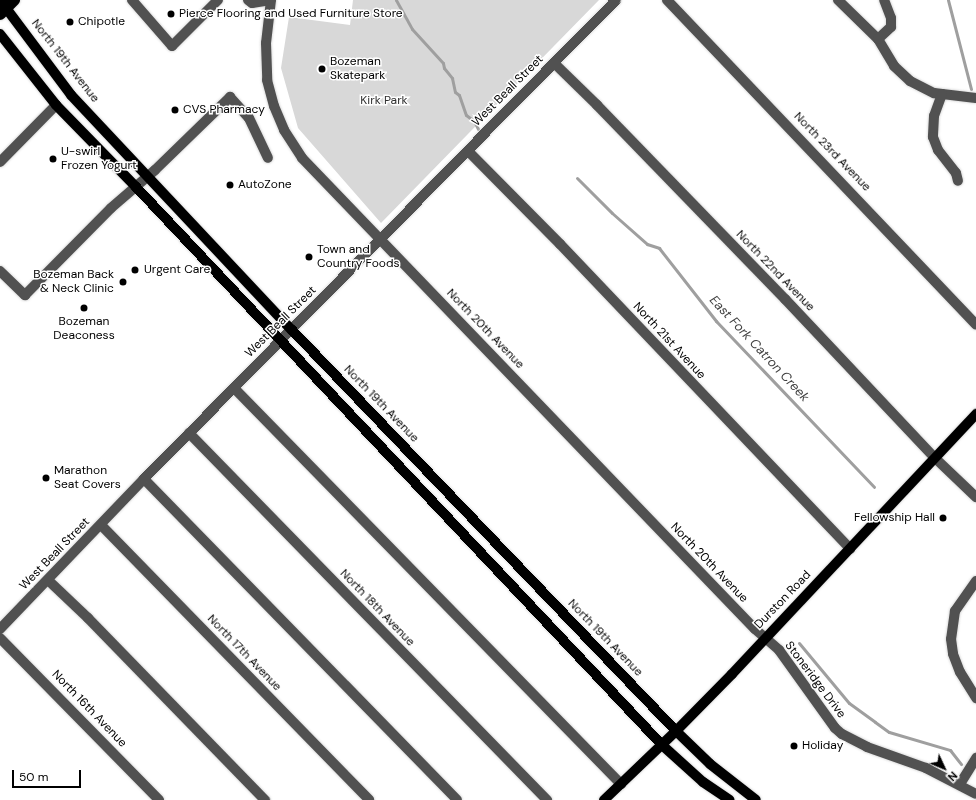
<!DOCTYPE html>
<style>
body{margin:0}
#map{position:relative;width:976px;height:800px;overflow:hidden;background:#fff;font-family:"DM Sans",sans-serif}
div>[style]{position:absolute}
.green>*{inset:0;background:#d8d8d8}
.stream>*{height:3px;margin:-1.5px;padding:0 1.5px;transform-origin:1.5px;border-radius:1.5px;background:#9f9f9f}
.roads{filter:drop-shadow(0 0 1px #dbdbdb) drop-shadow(0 0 1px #dbdbdb)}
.minor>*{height:10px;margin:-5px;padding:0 5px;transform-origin:5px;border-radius:5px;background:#515151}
.major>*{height:10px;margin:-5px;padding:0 5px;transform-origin:5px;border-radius:5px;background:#000}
.highway>*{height:12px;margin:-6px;padding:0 6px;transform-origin:6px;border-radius:6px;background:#000}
.dots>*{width:11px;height:11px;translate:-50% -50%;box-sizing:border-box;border:2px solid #fff;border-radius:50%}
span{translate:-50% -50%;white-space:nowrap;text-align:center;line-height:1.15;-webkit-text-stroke:3px #fff;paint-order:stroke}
.poi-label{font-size:12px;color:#000}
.left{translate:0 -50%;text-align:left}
.right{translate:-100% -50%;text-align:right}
.street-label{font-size:12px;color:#000}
.park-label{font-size:12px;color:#2f2f2f}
.water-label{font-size:13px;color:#404040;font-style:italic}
.north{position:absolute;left:924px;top:748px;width:40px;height:40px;-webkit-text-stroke:3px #fff;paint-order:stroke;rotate:134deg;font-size:11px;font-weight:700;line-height:16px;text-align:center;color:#000}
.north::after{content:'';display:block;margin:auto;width:14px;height:18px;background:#000;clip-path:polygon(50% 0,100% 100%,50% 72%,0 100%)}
.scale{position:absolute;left:12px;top:770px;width:69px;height:18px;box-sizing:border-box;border:2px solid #000;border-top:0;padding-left:5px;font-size:12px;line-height:14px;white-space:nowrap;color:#000;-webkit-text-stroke:3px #fff;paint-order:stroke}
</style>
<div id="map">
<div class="green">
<i style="clip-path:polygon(353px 0,599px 0,381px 223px,298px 128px,281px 68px,289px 17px,350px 25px)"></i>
</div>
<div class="stream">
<i style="left:396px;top:0;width:33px;rotate:61deg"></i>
<i style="left:412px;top:29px;width:46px;rotate:47.6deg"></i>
<i style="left:443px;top:63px;width:5px;rotate:79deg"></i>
<i style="left:444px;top:68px;width:13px;rotate:51deg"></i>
<i style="left:452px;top:78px;width:14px;rotate:78deg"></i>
<i style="left:455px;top:92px;width:5px;rotate:37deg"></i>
<i style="left:459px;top:95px;width:21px;rotate:71deg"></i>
<i style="left:466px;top:115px;width:10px;rotate:37deg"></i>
<i style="left:474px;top:121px;width:9px;rotate:63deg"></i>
<i style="left:948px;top:0;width:92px;rotate:75.5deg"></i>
<i style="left:577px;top:178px;width:49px;rotate:45deg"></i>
<i style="left:612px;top:213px;width:47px;rotate:41.5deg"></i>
<i style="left:647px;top:244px;width:13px;rotate:18deg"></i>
<i style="left:659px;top:248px;width:93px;rotate:52deg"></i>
<i style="left:716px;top:321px;width:229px;rotate:46.4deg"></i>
<i style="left:799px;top:643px;width:78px;rotate:50.2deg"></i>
<i style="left:849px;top:703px;width:32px;rotate:36deg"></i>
<i style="left:875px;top:722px;width:17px;rotate:36deg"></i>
<i style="left:889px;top:732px;width:64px;rotate:16.4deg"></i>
<i style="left:950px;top:750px;width:18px;rotate:52deg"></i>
</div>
<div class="roads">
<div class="minor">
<i style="left:132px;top:0;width:61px;rotate:49deg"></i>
<i style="left:172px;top:46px;width:65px;rotate:-45deg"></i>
<i style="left:248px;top:0;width:5px;rotate:37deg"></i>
<i style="left:252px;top:3px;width:19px;rotate:-9deg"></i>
<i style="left:271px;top:0;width:43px;rotate:96.6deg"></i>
<i style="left:266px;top:43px;width:37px;rotate:88deg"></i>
<i style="left:267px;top:80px;width:27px;rotate:75deg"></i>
<i style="left:274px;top:106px;width:26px;rotate:67deg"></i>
<i style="left:284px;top:130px;width:33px;rotate:57deg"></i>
<i style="left:302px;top:158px;width:653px;rotate:46.12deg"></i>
<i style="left:755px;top:629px;width:32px;rotate:41deg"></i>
<i style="left:779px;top:650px;width:96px;rotate:54.3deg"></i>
<i style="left:835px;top:728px;width:9px;rotate:41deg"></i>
<i style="left:842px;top:734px;width:28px;rotate:27deg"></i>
<i style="left:867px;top:747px;width:63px;rotate:19.6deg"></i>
<i style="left:926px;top:768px;width:56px;rotate:27.5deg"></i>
<i style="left:667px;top:0;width:448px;rotate:46.4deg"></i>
<i style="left:838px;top:0;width:56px;rotate:44.3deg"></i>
<i style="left:878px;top:39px;width:31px;rotate:59deg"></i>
<i style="left:894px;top:66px;width:22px;rotate:43deg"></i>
<i style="left:910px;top:81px;width:27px;rotate:27deg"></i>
<i style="left:934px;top:93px;width:42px;rotate:6.8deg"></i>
<i style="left:878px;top:39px;width:18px;rotate:-43deg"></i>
<i style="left:891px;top:27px;width:9px;rotate:-90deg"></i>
<i style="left:891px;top:18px;width:19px;rotate:-111deg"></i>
<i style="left:554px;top:63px;width:60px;rotate:44.3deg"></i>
<i style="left:597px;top:105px;width:270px;rotate:45.9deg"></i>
<i style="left:785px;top:299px;width:219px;rotate:46.7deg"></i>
<i style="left:935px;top:458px;width:57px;rotate:43.6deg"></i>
<i style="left:942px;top:94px;width:23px;rotate:110deg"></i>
<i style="left:934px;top:116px;width:21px;rotate:93deg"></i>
<i style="left:933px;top:137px;width:14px;rotate:69deg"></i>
<i style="left:938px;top:150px;width:29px;rotate:52deg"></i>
<i style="left:956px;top:173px;width:8px;rotate:76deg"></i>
<i style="left:468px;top:151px;width:131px;rotate:45.3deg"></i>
<i style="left:560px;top:244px;width:421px;rotate:46.4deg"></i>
<i style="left:0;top:162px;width:80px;rotate:-45.5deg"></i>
<i style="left:0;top:271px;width:35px;rotate:44deg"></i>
<i style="left:25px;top:295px;width:122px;rotate:-45.3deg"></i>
<i style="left:111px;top:208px;width:58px;rotate:-40.8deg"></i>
<i style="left:155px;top:170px;width:105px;rotate:-44.2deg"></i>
<i style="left:230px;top:97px;width:28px;rotate:48deg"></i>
<i style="left:249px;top:118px;width:44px;rotate:64.6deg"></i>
<i style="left:234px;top:388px;width:554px;rotate:45.66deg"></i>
<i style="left:189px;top:433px;width:513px;rotate:45.71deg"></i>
<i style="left:144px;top:479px;width:448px;rotate:45.7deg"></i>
<i style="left:101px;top:525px;width:384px;rotate:45.7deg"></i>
<i style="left:48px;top:580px;width:55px;rotate:43.5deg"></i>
<i style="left:88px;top:618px;width:254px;rotate:45.8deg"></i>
<i style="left:976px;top:581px;width:37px;rotate:125deg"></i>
<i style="left:955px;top:611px;width:28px;rotate:98deg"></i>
<i style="left:951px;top:639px;width:15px;rotate:82deg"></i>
<i style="left:953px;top:654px;width:19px;rotate:69deg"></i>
<i style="left:960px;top:672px;width:31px;rotate:58deg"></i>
<i style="left:0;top:629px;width:208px;rotate:-46.2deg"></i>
<i style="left:144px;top:479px;width:672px;rotate:-45.42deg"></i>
<i style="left:0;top:638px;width:227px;rotate:45.5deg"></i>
<i style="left:960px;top:784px;width:31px;rotate:-58deg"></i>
</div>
<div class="major">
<i style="left:0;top:0;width:119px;rotate:53.2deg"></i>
<i style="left:71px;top:95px;width:323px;rotate:46.8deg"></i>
<i style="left:292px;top:330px;width:555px;rotate:46.24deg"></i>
<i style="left:676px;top:731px;width:47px;rotate:44.1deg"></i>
<i style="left:710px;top:764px;width:58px;rotate:38deg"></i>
<i style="left:0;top:34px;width:90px;rotate:51.7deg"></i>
<i style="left:56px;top:105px;width:115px;rotate:45.7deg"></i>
<i style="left:136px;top:187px;width:767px;rotate:46.69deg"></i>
<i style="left:662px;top:745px;width:55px;rotate:42.1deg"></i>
<i style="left:703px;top:782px;width:32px;rotate:34deg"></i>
<i style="left:604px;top:800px;width:100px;rotate:-43.8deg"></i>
<i style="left:676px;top:731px;width:80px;rotate:-45.5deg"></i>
<i style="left:732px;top:674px;width:357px;rotate:-46.8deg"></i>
</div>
<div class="highway">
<i style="left:0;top:14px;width:20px;rotate:-45deg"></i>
</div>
</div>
<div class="dots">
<i style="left:171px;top:14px;background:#000"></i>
<i style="left:70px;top:22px;background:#000"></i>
<i style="left:322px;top:69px;background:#000"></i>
<i style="left:175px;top:110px;background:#000"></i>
<i style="left:53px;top:159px;background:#000"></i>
<i style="left:230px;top:185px;background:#000"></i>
<i style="left:309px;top:257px;background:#000"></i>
<i style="left:135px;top:270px;background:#000"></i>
<i style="left:123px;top:282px;background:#000"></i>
<i style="left:84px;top:308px;background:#000"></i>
<i style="left:46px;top:478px;background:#000"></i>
<i style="left:943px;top:518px;background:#000"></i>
<i style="left:794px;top:746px;background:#000"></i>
</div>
<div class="poi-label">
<span class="left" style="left:179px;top:14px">Pierce Flooring and Used Furniture Store</span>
<span class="left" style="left:78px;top:22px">Chipotle</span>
<span class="left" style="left:330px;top:69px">Bozeman<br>Skatepark</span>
<span class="left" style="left:183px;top:110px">CVS Pharmacy</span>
<span class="left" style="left:61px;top:159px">U-swirl<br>Frozen Yogurt</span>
<span class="left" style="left:238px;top:185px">AutoZone</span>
<span class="left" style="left:317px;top:257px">Town and<br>Country Foods</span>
<span class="left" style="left:144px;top:270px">Urgent Care</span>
<span class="right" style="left:114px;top:282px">Bozeman Back<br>&amp; Neck Clinic</span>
<span style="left:84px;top:329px">Bozeman<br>Deaconess</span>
<span class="left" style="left:54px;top:478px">Marathon<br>Seat Covers</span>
<span class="right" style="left:935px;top:518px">Fellowship Hall</span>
<span class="left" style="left:802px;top:746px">Holiday</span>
</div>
<div class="street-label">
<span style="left:65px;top:61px;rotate:52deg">North 19th Avenue</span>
<span style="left:508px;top:91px;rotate:-45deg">West Beall Street</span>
<span style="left:832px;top:152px;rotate:46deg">North 23rd Avenue</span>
<span style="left:775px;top:271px;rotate:46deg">North 22nd Avenue</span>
<span style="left:281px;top:322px;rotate:-45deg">West Beall Street</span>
<span style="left:485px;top:329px;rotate:46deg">North 20th Avenue</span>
<span style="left:669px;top:341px;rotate:47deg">North 21st Avenue</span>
<span style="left:381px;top:404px;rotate:46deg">North 19th Avenue</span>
<span style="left:55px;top:554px;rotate:-46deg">West Beall Street</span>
<span style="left:709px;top:563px;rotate:46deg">North 20th Avenue</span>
<span style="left:783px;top:600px;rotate:-46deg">Durston Road</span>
<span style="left:377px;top:608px;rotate:46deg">North 18th Avenue</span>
<span style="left:605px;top:638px;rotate:46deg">North 19th Avenue</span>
<span style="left:244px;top:653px;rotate:46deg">North 17th Avenue</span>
<span style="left:815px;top:680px;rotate:53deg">Stoneridge Drive</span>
<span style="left:89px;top:709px;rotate:46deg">North 16th Avenue</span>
</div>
<div class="park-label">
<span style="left:384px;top:101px">Kirk Park</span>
</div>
<div class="water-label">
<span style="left:759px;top:349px;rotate:47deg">East Fork Catron Creek</span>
</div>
<div class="north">N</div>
<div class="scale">50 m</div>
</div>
